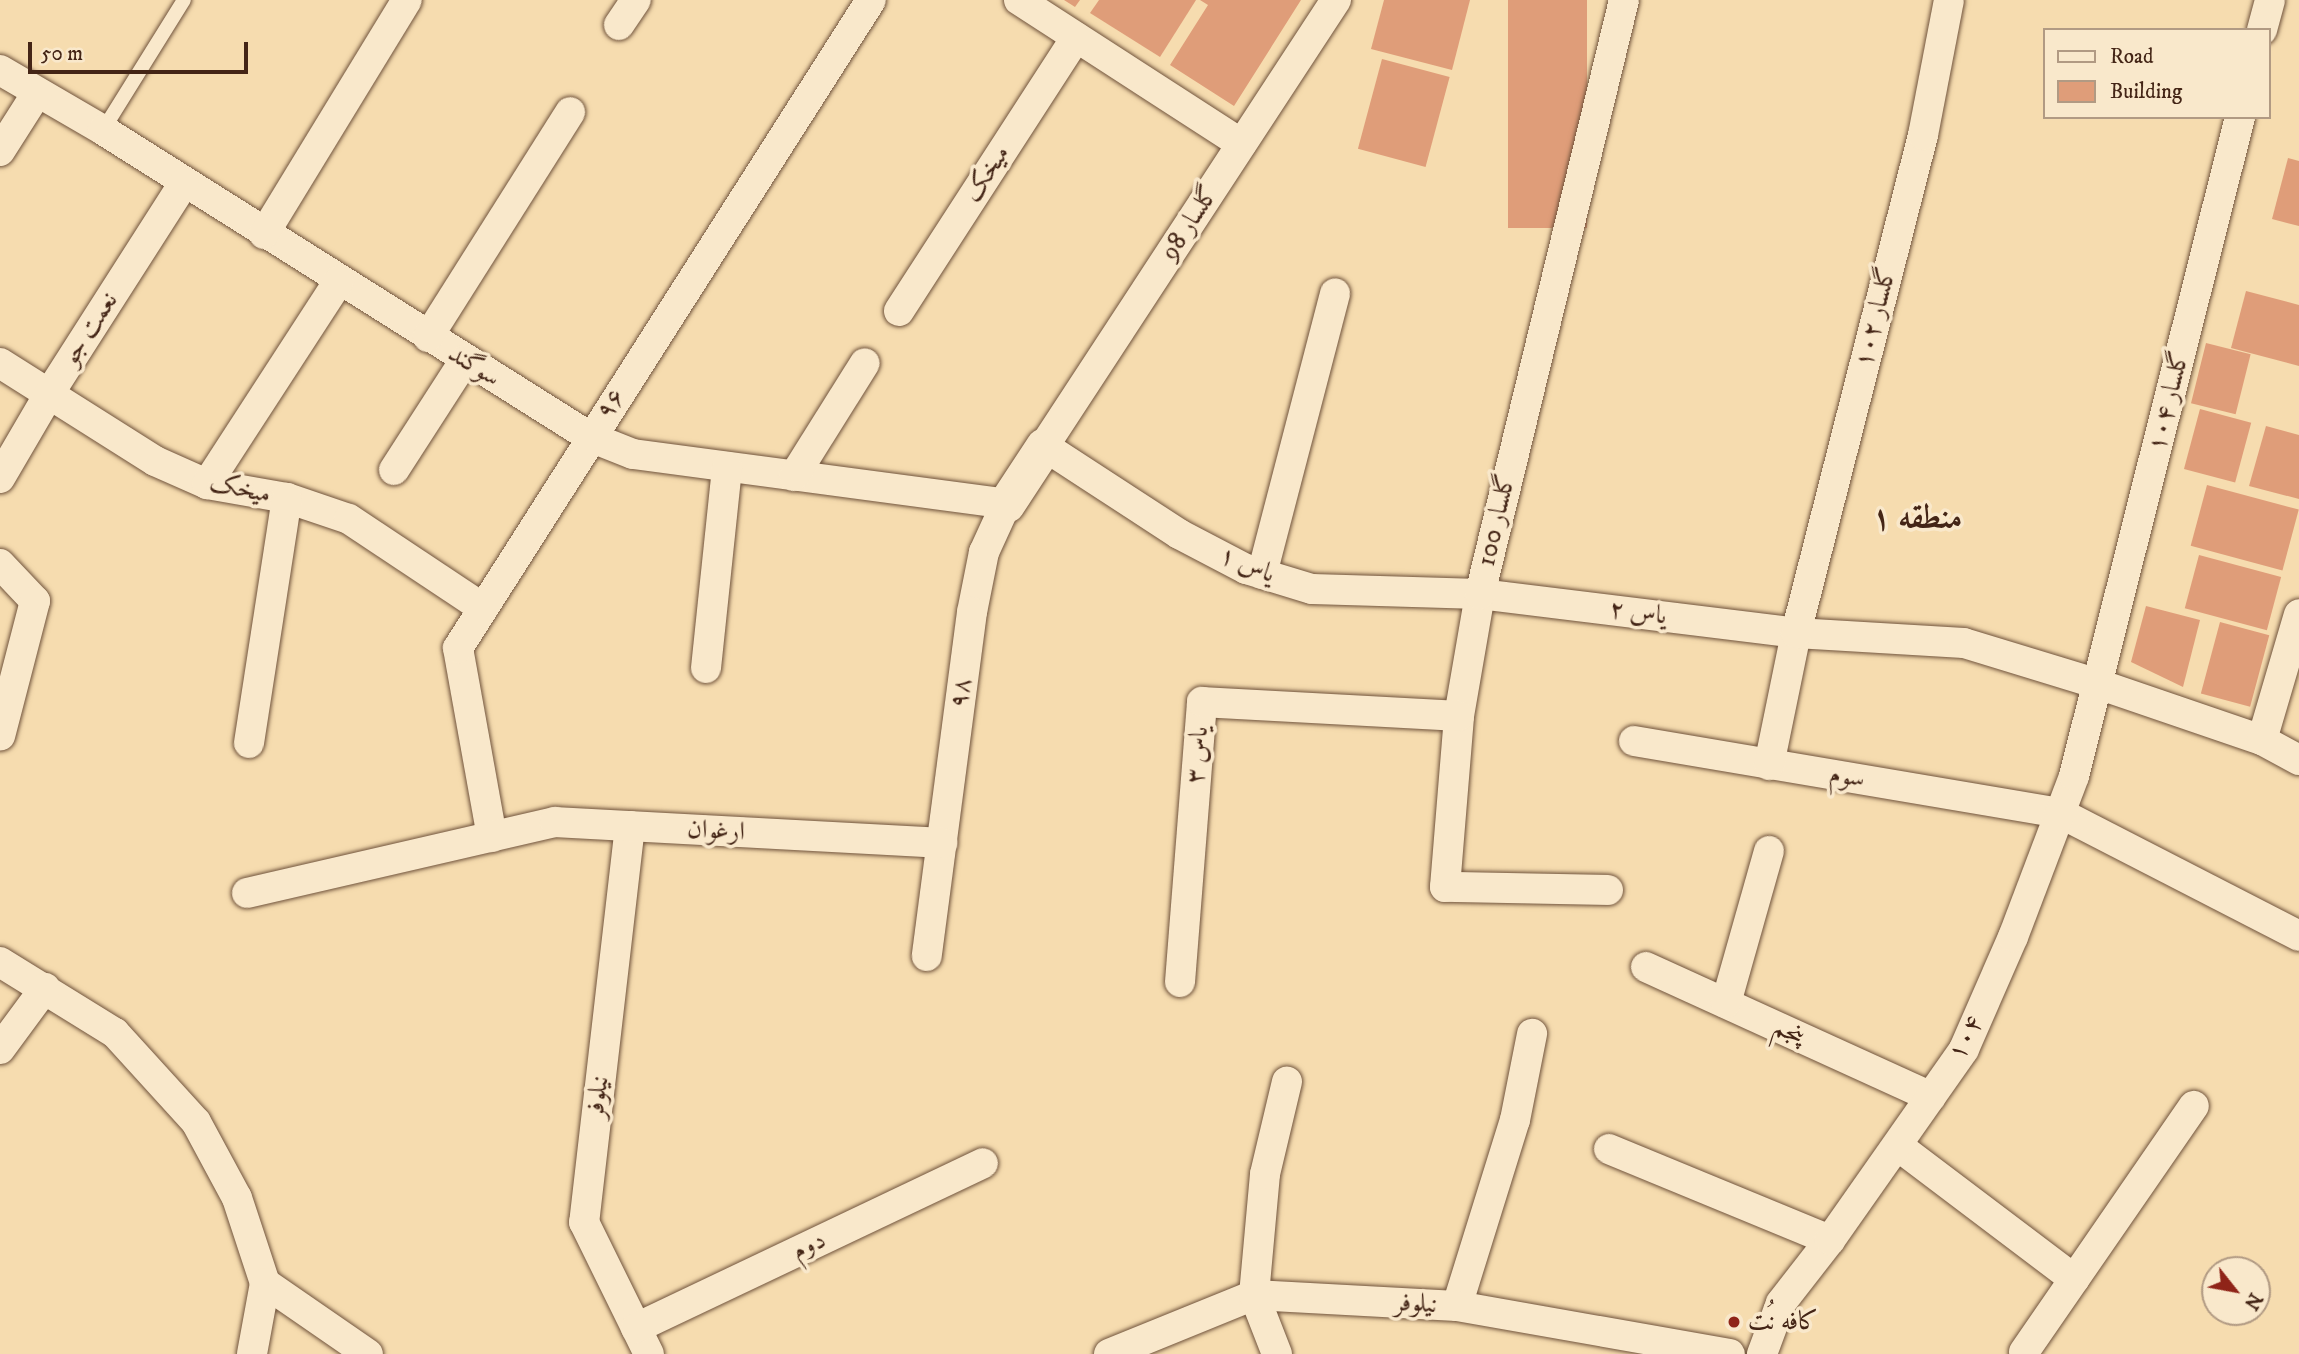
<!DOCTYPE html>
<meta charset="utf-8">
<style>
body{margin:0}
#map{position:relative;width:2299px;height:1354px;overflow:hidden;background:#f6dcaf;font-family:"IM FELL DW Pica",Amiri,serif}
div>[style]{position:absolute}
.building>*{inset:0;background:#df9d79;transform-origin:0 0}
.roads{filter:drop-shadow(0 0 2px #70533c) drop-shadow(0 0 2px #70533c)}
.service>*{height:14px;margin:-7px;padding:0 7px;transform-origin:7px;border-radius:7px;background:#f9e8cb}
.minor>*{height:30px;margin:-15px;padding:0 15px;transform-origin:15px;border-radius:15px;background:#f9e8cb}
.tertiary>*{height:37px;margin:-18.5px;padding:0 18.5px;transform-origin:18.5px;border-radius:18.5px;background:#f9e8cb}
.dots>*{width:19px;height:19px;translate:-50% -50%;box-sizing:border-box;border:4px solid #f9e8cb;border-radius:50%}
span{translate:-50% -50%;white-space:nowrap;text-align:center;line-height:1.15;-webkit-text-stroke:7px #f9e8cb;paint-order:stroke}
.street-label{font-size:26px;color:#442516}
.poi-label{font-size:26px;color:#442516}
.left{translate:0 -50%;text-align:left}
.district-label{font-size:33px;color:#442516;font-weight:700}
.legend{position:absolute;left:2043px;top:28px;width:228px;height:91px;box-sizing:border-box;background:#f9e8cb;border:2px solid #b19a83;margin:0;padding:9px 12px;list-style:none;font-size:21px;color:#442516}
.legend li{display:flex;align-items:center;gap:14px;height:35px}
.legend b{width:35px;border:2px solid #b19a83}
.north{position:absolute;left:2201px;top:1256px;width:70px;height:70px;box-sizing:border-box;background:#f9e8cb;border:2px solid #b19a83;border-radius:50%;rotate:121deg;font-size:19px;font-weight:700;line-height:28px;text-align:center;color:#442516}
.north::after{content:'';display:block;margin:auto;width:24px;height:32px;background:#8f2418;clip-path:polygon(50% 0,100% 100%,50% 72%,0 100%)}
.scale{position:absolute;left:28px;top:42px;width:220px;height:32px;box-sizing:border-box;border:4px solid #442516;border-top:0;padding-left:9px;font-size:21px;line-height:24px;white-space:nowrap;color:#442516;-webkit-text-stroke:5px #f9e8cb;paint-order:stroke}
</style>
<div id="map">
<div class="building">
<i style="clip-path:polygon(1064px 0,1080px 0,1075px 7px)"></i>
<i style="clip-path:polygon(1099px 0,1196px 0,1160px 57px,1090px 13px)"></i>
<i style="clip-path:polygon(1200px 0,1301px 0,1234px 106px,1170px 65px,1208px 5px)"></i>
<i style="clip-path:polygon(1384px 0,1470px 0,1452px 70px,1371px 49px)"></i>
<i style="left:1508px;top:0;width:79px;height:228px"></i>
<i style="left:1382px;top:59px;width:70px;height:93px;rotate:15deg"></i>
<i style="clip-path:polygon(2288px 158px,2299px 161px,2299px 226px,2272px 219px)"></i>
<i style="clip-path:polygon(2246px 291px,2299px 305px,2299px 366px,2231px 348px)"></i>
<i style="left:2206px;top:343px;width:46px;height:62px;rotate:14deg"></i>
<i style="left:2200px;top:409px;width:53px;height:62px;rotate:15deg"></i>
<i style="clip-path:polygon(2266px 426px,2299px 435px,2299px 499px,2249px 486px)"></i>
<i style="left:2207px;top:485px;width:95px;height:63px;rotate:15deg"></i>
<i style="left:2199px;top:555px;width:85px;height:55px;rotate:15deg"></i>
<i style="clip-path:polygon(2146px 606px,2200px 620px,2183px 687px,2131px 662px)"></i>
<i style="left:2220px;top:622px;width:51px;height:74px;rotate:15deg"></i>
</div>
<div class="roads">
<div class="service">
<i style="left:103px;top:130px;width:153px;rotate:-58.1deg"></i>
</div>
<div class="minor">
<i style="left:1019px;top:0;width:265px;rotate:32.9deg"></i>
<i style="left:1336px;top:0;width:533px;rotate:123.21deg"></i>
<i style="left:1044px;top:446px;width:161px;rotate:33.1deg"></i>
<i style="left:1179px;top:534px;width:76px;rotate:27.6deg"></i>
<i style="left:1246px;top:569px;width:69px;rotate:16.9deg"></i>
<i style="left:1312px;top:589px;width:168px;rotate:1.7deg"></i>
<i style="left:1480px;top:594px;width:318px;rotate:7deg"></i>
<i style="left:1796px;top:633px;width:168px;rotate:3.4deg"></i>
<i style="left:1964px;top:643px;width:140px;rotate:17deg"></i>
<i style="left:2098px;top:684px;width:173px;rotate:18.9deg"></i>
<i style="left:2262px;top:740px;width:42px;rotate:28.4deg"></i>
<i style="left:619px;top:25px;width:30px;rotate:-56deg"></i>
<i style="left:2262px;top:30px;width:31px;rotate:-75deg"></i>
<i style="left:0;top:70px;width:119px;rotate:30.2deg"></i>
<i style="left:103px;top:130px;width:576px;rotate:32.23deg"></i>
<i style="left:590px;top:437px;width:46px;rotate:21.6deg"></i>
<i style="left:633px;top:454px;width:376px;rotate:7.6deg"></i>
<i style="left:1006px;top:504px;width:53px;rotate:114.6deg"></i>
<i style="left:984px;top:552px;width:61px;rotate:101.3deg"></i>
<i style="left:972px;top:612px;width:347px;rotate:97.5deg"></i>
<i style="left:0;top:151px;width:69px;rotate:-57.5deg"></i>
<i style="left:264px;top:234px;width:274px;rotate:-58.6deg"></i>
<i style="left:899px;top:311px;width:326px;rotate:-57.1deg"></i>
<i style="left:428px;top:337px;width:266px;rotate:-57.7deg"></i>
<i style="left:0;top:363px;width:183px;rotate:32.3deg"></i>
<i style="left:155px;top:461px;width:57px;rotate:23.9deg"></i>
<i style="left:207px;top:484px;width:81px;rotate:9.9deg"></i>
<i style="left:287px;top:498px;width:65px;rotate:18.7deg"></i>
<i style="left:349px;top:519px;width:161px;rotate:33.6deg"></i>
<i style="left:394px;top:470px;width:131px;rotate:-57.2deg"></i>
<i style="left:794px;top:476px;width:133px;rotate:-57.9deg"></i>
<i style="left:0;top:478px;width:97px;rotate:-59.7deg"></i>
<i style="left:49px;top:394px;width:250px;rotate:-57.4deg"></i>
<i style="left:207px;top:484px;width:242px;rotate:-57deg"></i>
<i style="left:0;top:564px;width:51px;rotate:46.6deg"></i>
<i style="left:35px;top:601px;width:139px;rotate:104.5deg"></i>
<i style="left:1262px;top:574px;width:290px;rotate:-75.4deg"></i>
<i style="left:706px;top:668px;width:202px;rotate:-84deg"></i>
<i style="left:2262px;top:740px;width:131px;rotate:-73.6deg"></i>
<i style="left:1634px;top:741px;width:432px;rotate:9.6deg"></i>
<i style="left:2060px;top:813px;width:269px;rotate:27.2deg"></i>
<i style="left:249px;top:743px;width:248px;rotate:-81.2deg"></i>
<i style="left:1769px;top:765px;width:135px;rotate:-78.4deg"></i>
<i style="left:1796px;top:633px;width:514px;rotate:-75.69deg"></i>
<i style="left:1923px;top:135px;width:137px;rotate:-79.1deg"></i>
<i style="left:630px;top:826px;width:399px;rotate:96.6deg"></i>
<i style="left:584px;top:1222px;width:147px;rotate:63.8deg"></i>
<i style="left:492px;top:837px;width:192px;rotate:-100.2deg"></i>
<i style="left:458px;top:648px;width:768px;rotate:-57.49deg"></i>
<i style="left:1608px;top:890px;width:163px;rotate:-178.9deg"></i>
<i style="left:1445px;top:887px;width:172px;rotate:-85.3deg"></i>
<i style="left:1459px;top:716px;width:124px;rotate:-80.2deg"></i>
<i style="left:1480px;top:594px;width:611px;rotate:-76.37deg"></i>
<i style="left:247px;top:893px;width:316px;rotate:-13deg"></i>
<i style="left:555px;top:822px;width:388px;rotate:3.1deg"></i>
<i style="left:0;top:962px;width:135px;rotate:31.7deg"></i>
<i style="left:115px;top:1033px;width:120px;rotate:47.7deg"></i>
<i style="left:196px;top:1122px;width:86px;rotate:61.7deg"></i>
<i style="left:237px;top:1198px;width:89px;rotate:71.8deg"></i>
<i style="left:265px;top:1283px;width:72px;rotate:100.4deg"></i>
<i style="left:1646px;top:967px;width:313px;rotate:24.5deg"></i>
<i style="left:1180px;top:982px;width:281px;rotate:-85.5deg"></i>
<i style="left:1202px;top:702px;width:257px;rotate:3.1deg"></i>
<i style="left:1726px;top:1003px;width:158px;rotate:-74.2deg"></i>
<i style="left:0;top:1049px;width:76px;rotate:-53.6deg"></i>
<i style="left:1898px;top:1146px;width:221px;rotate:37.1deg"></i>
<i style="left:1609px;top:1149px;width:239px;rotate:22.4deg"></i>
<i style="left:265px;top:1283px;width:125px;rotate:34.6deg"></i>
<i style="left:1457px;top:1306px;width:195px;rotate:-72.7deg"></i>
<i style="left:1515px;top:1120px;width:88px;rotate:-78.8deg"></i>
<i style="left:636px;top:1328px;width:384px;rotate:-25.4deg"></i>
<i style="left:2024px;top:1352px;width:299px;rotate:-55.4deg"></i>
<i style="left:1109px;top:1354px;width:157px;rotate:-22.1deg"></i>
<i style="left:1254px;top:1295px;width:203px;rotate:3.1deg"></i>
<i style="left:1457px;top:1306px;width:277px;rotate:10deg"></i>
<i style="left:1277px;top:1354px;width:63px;rotate:-111.3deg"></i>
<i style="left:1254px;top:1295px;width:121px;rotate:-84.8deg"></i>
<i style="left:1265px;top:1174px;width:95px;rotate:-76.6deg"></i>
<i style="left:1762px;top:1354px;width:54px;rotate:-69.6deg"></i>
<i style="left:1781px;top:1303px;width:80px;rotate:-52.1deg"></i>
<i style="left:1830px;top:1240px;width:233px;rotate:-54.9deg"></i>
<i style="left:1964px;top:1049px;width:122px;rotate:-66.4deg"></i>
<i style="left:2013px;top:937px;width:172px;rotate:-69.2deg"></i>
<i style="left:2074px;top:776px;width:680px;rotate:-75.86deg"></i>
</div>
<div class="tertiary">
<i style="left:1006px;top:504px;width:69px;rotate:-56.8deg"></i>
</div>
</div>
<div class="dots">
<i style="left:1734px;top:1322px;background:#8f2418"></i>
</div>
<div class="street-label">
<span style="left:987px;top:174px;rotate:-57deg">میخک</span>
<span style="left:1190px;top:223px;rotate:-57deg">گلسار 98</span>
<span style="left:1876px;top:317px;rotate:-76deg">گلسار ۱۰۲</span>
<span style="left:90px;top:329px;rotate:-57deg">نعمت جو</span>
<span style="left:474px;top:366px;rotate:32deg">سوگند</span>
<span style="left:2169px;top:401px;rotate:-76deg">گلسار ۱۰۴</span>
<span style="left:611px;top:404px;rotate:-57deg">۹۶</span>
<span style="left:240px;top:489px;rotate:12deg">میخک</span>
<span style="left:1497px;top:520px;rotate:-77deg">گلسار 100</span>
<span style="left:1247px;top:565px;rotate:22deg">یاس ۱</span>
<span style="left:1638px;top:613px;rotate:7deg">یاس ۲</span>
<span style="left:961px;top:693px;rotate:-82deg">۹۸</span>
<span style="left:1198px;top:755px;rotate:-86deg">یاس ۳</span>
<span style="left:1847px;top:777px;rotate:9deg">سوم</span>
<span style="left:716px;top:831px;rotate:3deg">ارغوان</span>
<span style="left:1789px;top:1032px;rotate:25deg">پنجم</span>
<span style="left:1966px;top:1038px;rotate:-62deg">۱۰۴</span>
<span style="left:598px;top:1097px;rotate:-83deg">نیلوفر</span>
<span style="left:809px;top:1246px;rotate:-25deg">دوم</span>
<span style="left:1416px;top:1304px;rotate:3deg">نیلوفر</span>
</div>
<div class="poi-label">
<span class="left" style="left:1748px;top:1322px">کافه نُت</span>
</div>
<div class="district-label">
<span style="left:1917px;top:519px">منطقه ۱</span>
</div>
<ul class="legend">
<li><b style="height:9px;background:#f9e8cb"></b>Road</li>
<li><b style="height:19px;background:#df9d79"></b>Building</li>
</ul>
<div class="north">N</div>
<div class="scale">50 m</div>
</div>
